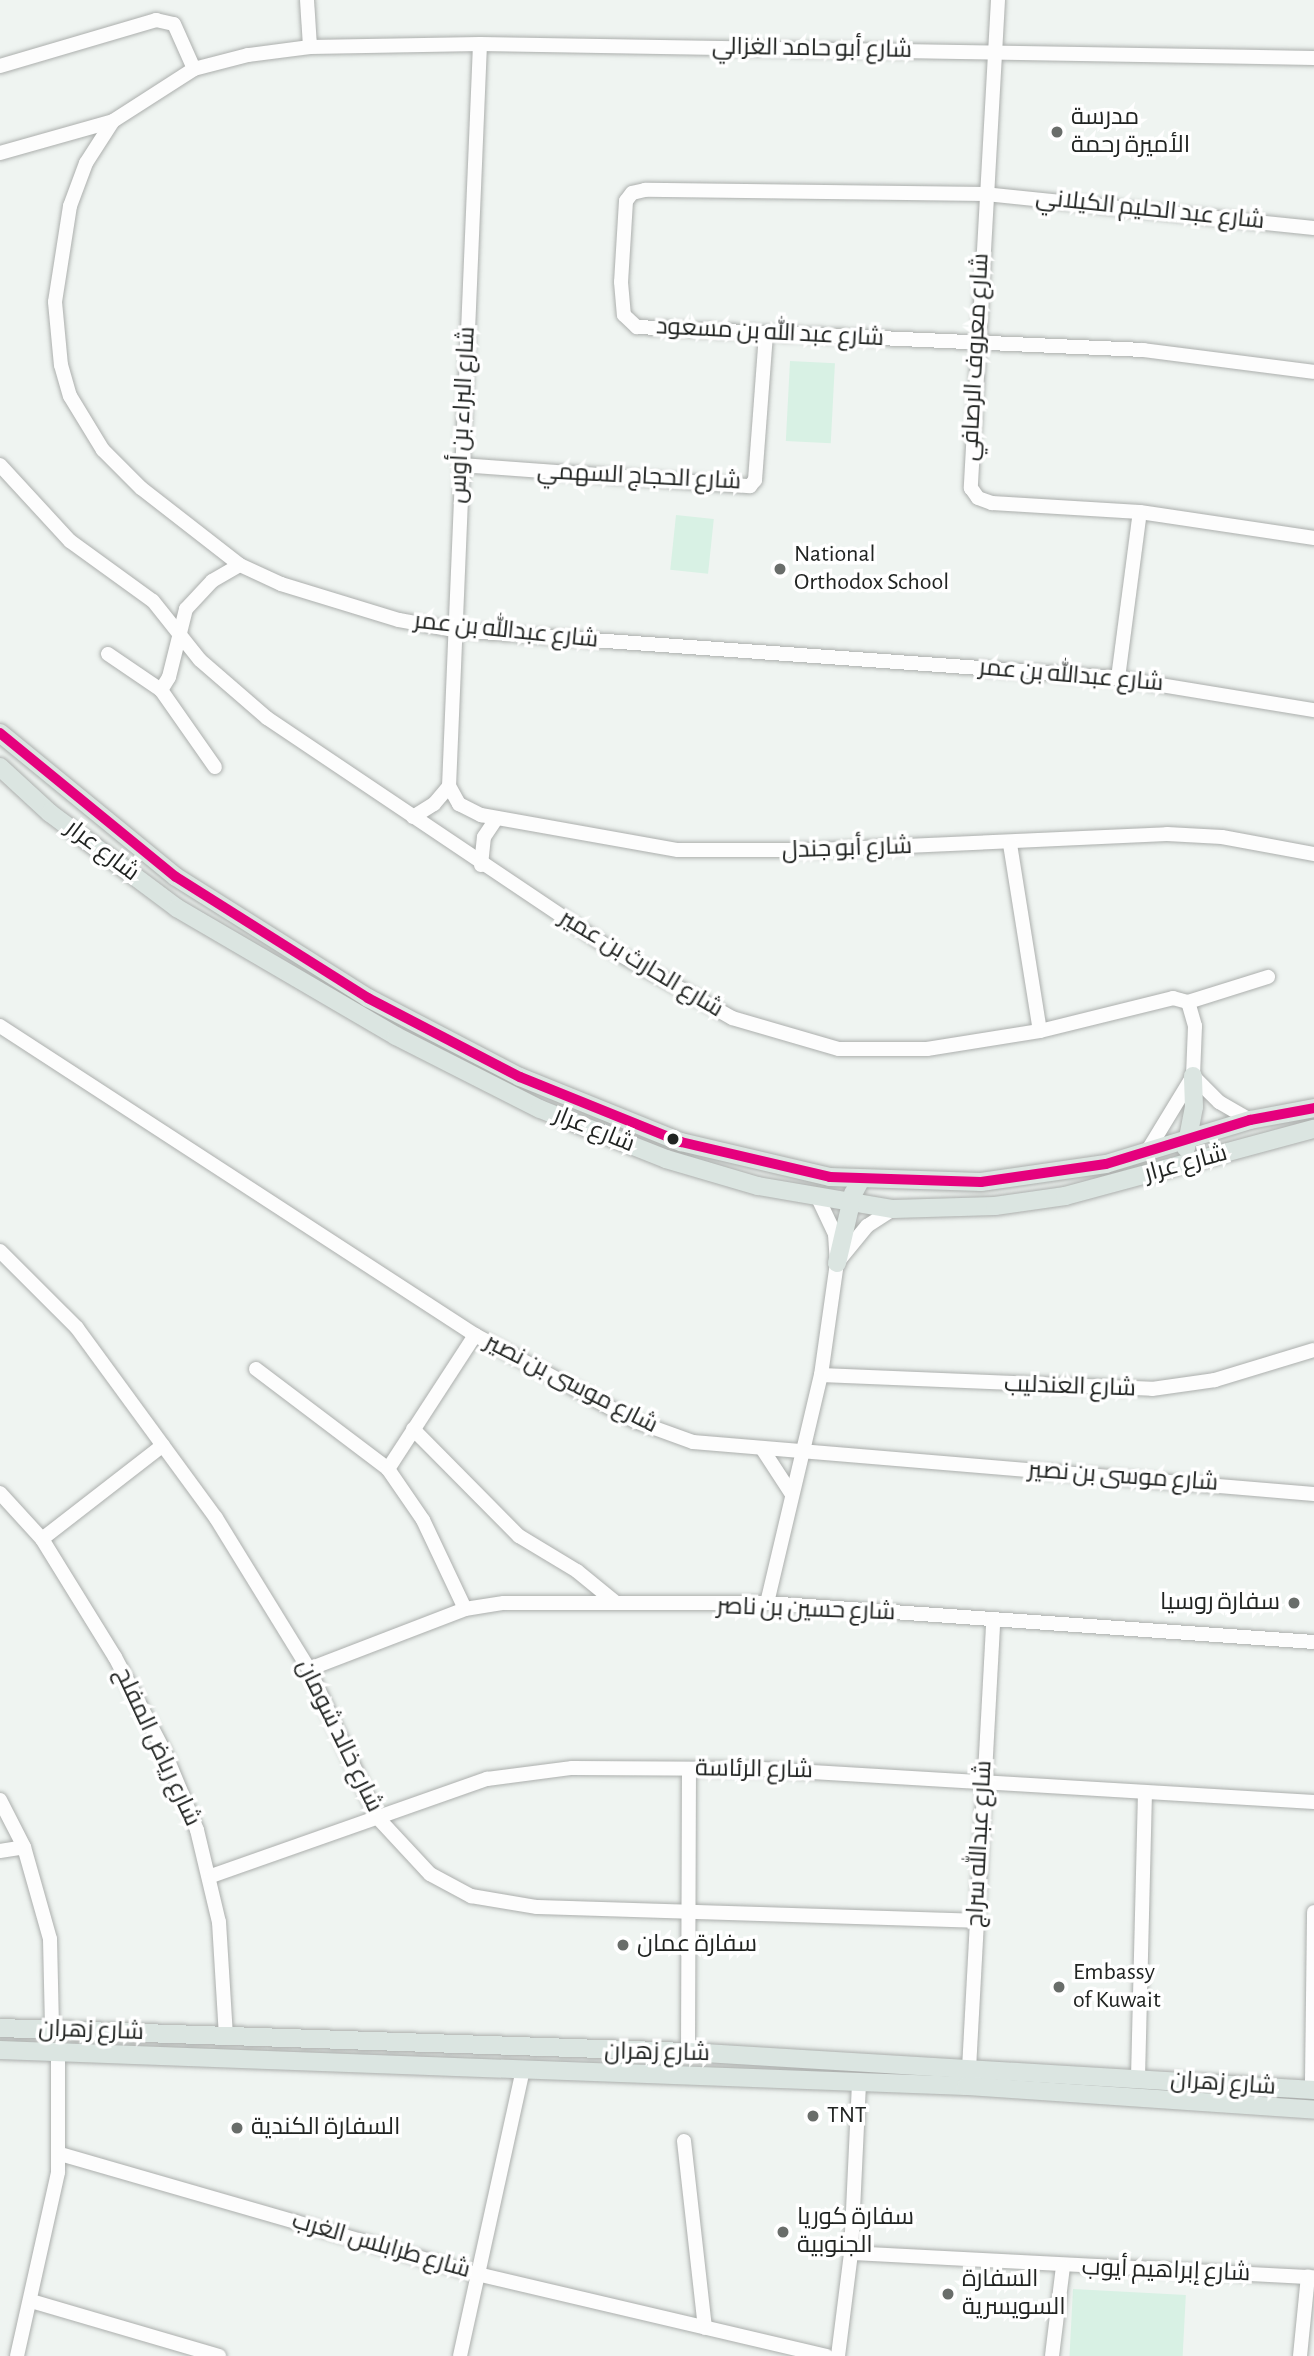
<!DOCTYPE html>
<meta charset="utf-8">
<style>
body{margin:0}
#map{position:relative;width:1314px;height:2356px;overflow:hidden;background:#eff4f1;font-family:"Alegreya Sans",Cairo,sans-serif}
div>[style]{position:absolute}
.green>*{inset:0;background:#d8f1e4;transform-origin:0 0}
.roads{filter:drop-shadow(0 0 2px #acafad) drop-shadow(0 0 2px #acafad)}
.minor>*{height:14px;margin:-7px;padding:0 7px;transform-origin:7px;border-radius:7px;background:#fdfdfd}
.major>*{height:18px;margin:-9px;padding:0 9px;transform-origin:9px;border-radius:9px;background:#dbe5e1}
.bus-1>*{height:10px;margin:-5px;padding:0 5px;transform-origin:5px;border-radius:5px;background:#e5007d}
.dots>*{width:19px;height:19px;translate:-50% -50%;box-sizing:border-box;border:4px solid #fff;border-radius:50%}
span{translate:-50% -50%;white-space:nowrap;text-align:center;line-height:1.15;-webkit-text-stroke:7px #fff;paint-order:stroke}
.street-label{font-size:24px;color:#212422}
.poi-label{font-size:24px;color:#212422}
.left{translate:0 -50%;text-align:left}
.right{translate:-100% -50%;text-align:right}
</style>
<div id="map">
<div class="green">
<i style="left:790px;top:361px;width:45px;height:80px;rotate:3deg"></i>
<i style="left:676px;top:515px;width:38px;height:55px;rotate:6deg"></i>
<i style="left:1073px;top:2289px;width:113px;height:67px;rotate:3deg"></i>
</div>
<div class="roads">
<div class="minor">
<i style="left:307px;top:0;width:47px;rotate:86.3deg"></i>
<i style="left:998px;top:0;width:489px;rotate:93.2deg"></i>
<i style="left:971px;top:488px;width:12px;rotate:55deg"></i>
<i style="left:978px;top:498px;width:15px;rotate:20deg"></i>
<i style="left:992px;top:503px;width:148px;rotate:3.5deg"></i>
<i style="left:1140px;top:512px;width:176px;rotate:8.5deg"></i>
<i style="left:480px;top:44px;width:743px;rotate:92.39deg"></i>
<i style="left:449px;top:786px;width:21px;rotate:61deg"></i>
<i style="left:459px;top:804px;width:25px;rotate:27deg"></i>
<i style="left:481px;top:815px;width:200px;rotate:10.1deg"></i>
<i style="left:678px;top:850px;width:139px"></i>
<i style="left:817px;top:850px;width:350px;rotate:-2.6deg"></i>
<i style="left:1167px;top:834px;width:55px;rotate:3.1deg"></i>
<i style="left:1222px;top:837px;width:94px;rotate:10.5deg"></i>
<i style="left:1314px;top:58px;width:834px;rotate:-179.04deg"></i>
<i style="left:480px;top:44px;width:170px;rotate:179deg"></i>
<i style="left:310px;top:47px;width:63px;rotate:172.6deg"></i>
<i style="left:248px;top:55px;width:56px;rotate:165.5deg"></i>
<i style="left:194px;top:69px;width:96px;rotate:147.3deg"></i>
<i style="left:113px;top:121px;width:50px;rotate:122.7deg"></i>
<i style="left:86px;top:163px;width:46px;rotate:110.4deg"></i>
<i style="left:70px;top:206px;width:97px;rotate:98.9deg"></i>
<i style="left:55px;top:302px;width:63px;rotate:84.6deg"></i>
<i style="left:61px;top:365px;width:32px;rotate:74deg"></i>
<i style="left:70px;top:396px;width:63px;rotate:58.6deg"></i>
<i style="left:103px;top:450px;width:54px;rotate:45deg"></i>
<i style="left:141px;top:488px;width:125px;rotate:37.9deg"></i>
<i style="left:240px;top:565px;width:45px;rotate:24.9deg"></i>
<i style="left:281px;top:584px;width:123px;rotate:17deg"></i>
<i style="left:399px;top:620px;width:56px;rotate:10.3deg"></i>
<i style="left:454px;top:630px;width:666px;rotate:4.13deg"></i>
<i style="left:1118px;top:678px;width:199px;rotate:9.3deg"></i>
<i style="left:0;top:66px;width:163px;rotate:-16.4deg"></i>
<i style="left:156px;top:20px;width:18px;rotate:13deg"></i>
<i style="left:174px;top:24px;width:49px;rotate:66deg"></i>
<i style="left:0;top:153px;width:117px;rotate:-15.8deg"></i>
<i style="left:1314px;top:228px;width:330px;rotate:-174.1deg"></i>
<i style="left:986px;top:194px;width:341px;rotate:-179.3deg"></i>
<i style="left:645px;top:190px;width:13px;rotate:167deg"></i>
<i style="left:632px;top:193px;width:10px;rotate:127deg"></i>
<i style="left:626px;top:201px;width:81px;rotate:93.5deg"></i>
<i style="left:621px;top:282px;width:33px;rotate:85deg"></i>
<i style="left:624px;top:315px;width:18px;rotate:43deg"></i>
<i style="left:637px;top:327px;width:507px;rotate:2.6deg"></i>
<i style="left:1143px;top:350px;width:172px;rotate:7.3deg"></i>
<i style="left:0;top:465px;width:103px;rotate:47.4deg"></i>
<i style="left:70px;top:541px;width:102px;rotate:35.9deg"></i>
<i style="left:153px;top:601px;width:75px;rotate:51.5deg"></i>
<i style="left:200px;top:660px;width:89px;rotate:40.9deg"></i>
<i style="left:267px;top:718px;width:416px;rotate:33.9deg"></i>
<i style="left:612px;top:950px;width:138px;rotate:29.5deg"></i>
<i style="left:732px;top:1018px;width:111px;rotate:16.2deg"></i>
<i style="left:839px;top:1049px;width:88px"></i>
<i style="left:927px;top:1049px;width:114px;rotate:-9.1deg"></i>
<i style="left:1040px;top:1031px;width:137px;rotate:-13.9deg"></i>
<i style="left:1173px;top:998px;width:16px;rotate:15deg"></i>
<i style="left:1188px;top:1002px;width:84px;rotate:-17.4deg"></i>
<i style="left:461px;top:465px;width:290px;rotate:4.2deg"></i>
<i style="left:750px;top:486px;width:8px;rotate:-50deg"></i>
<i style="left:755px;top:480px;width:145px;rotate:-85.7deg"></i>
<i style="left:108px;top:654px;width:64px;rotate:34.2deg"></i>
<i style="left:161px;top:690px;width:94px;rotate:55deg"></i>
<i style="left:1118px;top:678px;width:167px;rotate:-82.5deg"></i>
<i style="left:161px;top:690px;width:15px;rotate:-58deg"></i>
<i style="left:169px;top:677px;width:70px;rotate:-76deg"></i>
<i style="left:186px;top:609px;width:38px;rotate:-47deg"></i>
<i style="left:212px;top:581px;width:32px;rotate:-30deg"></i>
<i style="left:413px;top:817px;width:25px;rotate:-32deg"></i>
<i style="left:434px;top:804px;width:23px;rotate:-50deg"></i>
<i style="left:1010px;top:844px;width:189px;rotate:80.9deg"></i>
<i style="left:481px;top:865px;width:28px;rotate:-84deg"></i>
<i style="left:484px;top:837px;width:23px;rotate:-56deg"></i>
<i style="left:0;top:1026px;width:567px;rotate:33.05deg"></i>
<i style="left:475px;top:1335px;width:182px;rotate:28.3deg"></i>
<i style="left:635px;top:1421px;width:62px;rotate:19.9deg"></i>
<i style="left:693px;top:1442px;width:623px;rotate:4.79deg"></i>
<i style="left:1193px;top:1076px;width:37px;rotate:45deg"></i>
<i style="left:1219px;top:1102px;width:36px;rotate:30deg"></i>
<i style="left:1148px;top:1150px;width:87px;rotate:-58.7deg"></i>
<i style="left:1193px;top:1076px;width:50px;rotate:-87.7deg"></i>
<i style="left:1195px;top:1026px;width:25px;rotate:-106deg"></i>
<i style="left:0;top:1251px;width:109px;rotate:45deg"></i>
<i style="left:77px;top:1328px;width:235px;rotate:53.8deg"></i>
<i style="left:216px;top:1518px;width:177px;rotate:58.4deg"></i>
<i style="left:309px;top:1669px;width:163px;rotate:65.3deg"></i>
<i style="left:377px;top:1817px;width:78px;rotate:47.1deg"></i>
<i style="left:430px;top:1874px;width:47px;rotate:28.2deg"></i>
<i style="left:471px;top:1896px;width:67px;rotate:9.5deg"></i>
<i style="left:537px;top:1907px;width:439px;rotate:1.8deg"></i>
<i style="left:840px;top:1259px;width:43px;rotate:-50.7deg"></i>
<i style="left:867px;top:1226px;width:31px;rotate:-33deg"></i>
<i style="left:256px;top:1369px;width:166px;rotate:37.1deg"></i>
<i style="left:388px;top:1469px;width:62px;rotate:55.5deg"></i>
<i style="left:423px;top:1520px;width:98px;rotate:64.7deg"></i>
<i style="left:821px;top:1375px;width:331px;rotate:2.4deg"></i>
<i style="left:1152px;top:1389px;width:64px;rotate:-8.1deg"></i>
<i style="left:1215px;top:1380px;width:103px;rotate:-16.9deg"></i>
<i style="left:413px;top:1429px;width:151px;rotate:45.3deg"></i>
<i style="left:519px;top:1536px;width:68px;rotate:31.1deg"></i>
<i style="left:577px;top:1571px;width:49px;rotate:39.2deg"></i>
<i style="left:763px;top:1450px;width:51px;rotate:56.9deg"></i>
<i style="left:388px;top:1469px;width:160px;rotate:-57deg"></i>
<i style="left:0;top:1493px;width:62px;rotate:47.6deg"></i>
<i style="left:42px;top:1539px;width:139px;rotate:58.3deg"></i>
<i style="left:115px;top:1657px;width:106px;rotate:62.5deg"></i>
<i style="left:164px;top:1751px;width:86px;rotate:67.3deg"></i>
<i style="left:197px;top:1830px;width:95px;rotate:76.6deg"></i>
<i style="left:219px;top:1922px;width:114px;rotate:86.5deg"></i>
<i style="left:42px;top:1539px;width:153px;rotate:-37.8deg"></i>
<i style="left:767px;top:1603px;width:234px;rotate:-76.7deg"></i>
<i style="left:821px;top:1375px;width:113px;rotate:-81.9deg"></i>
<i style="left:837px;top:1263px;width:29px;rotate:-94deg"></i>
<i style="left:835px;top:1234px;width:42px;rotate:-115.3deg"></i>
<i style="left:309px;top:1669px;width:167px;rotate:-21deg"></i>
<i style="left:465px;top:1609px;width:39px;rotate:-9deg"></i>
<i style="left:504px;top:1603px;width:263px"></i>
<i style="left:767px;top:1603px;width:548px;rotate:4.08deg"></i>
<i style="left:0;top:1800px;width:53px;rotate:62.9deg"></i>
<i style="left:24px;top:1847px;width:96px;rotate:74.2deg"></i>
<i style="left:50px;top:1939px;width:91px;rotate:88.7deg"></i>
<i style="left:0;top:1851px;width:24px;rotate:-9deg"></i>
<i style="left:211px;top:1876px;width:293px;rotate:-19.4deg"></i>
<i style="left:487px;top:1779px;width:86px;rotate:-7.4deg"></i>
<i style="left:572px;top:1768px;width:190px;rotate:0.3deg"></i>
<i style="left:762px;top:1769px;width:553px;rotate:3.42deg"></i>
<i style="left:688px;top:2052px;width:283px;rotate:-89.8deg"></i>
<i style="left:969px;top:2069px;width:450px;rotate:-86.9deg"></i>
<i style="left:1138px;top:2078px;width:285px;rotate:-88.6deg"></i>
<i style="left:1312px;top:2081px;width:169px;rotate:-89.3deg"></i>
<i style="left:684px;top:2141px;width:188px;rotate:83.6deg"></i>
<i style="left:60px;top:2154px;width:434px;rotate:16.1deg"></i>
<i style="left:477px;top:2274px;width:359px;rotate:13.2deg"></i>
<i style="left:851px;top:2253px;width:464px;rotate:3deg"></i>
<i style="left:31px;top:2301px;width:196px;rotate:16.3deg"></i>
<i style="left:17px;top:2356px;width:189px;rotate:-77.4deg"></i>
<i style="left:58px;top:2172px;width:119px;rotate:-90deg"></i>
<i style="left:460px;top:2356px;width:294px;rotate:-77.6deg"></i>
<i style="left:838px;top:2356px;width:104px;rotate:-82.8deg"></i>
<i style="left:851px;top:2253px;width:170px;rotate:-87.3deg"></i>
<i style="left:1052px;top:2356px;width:90px;rotate:-83deg"></i>
<i style="left:1300px;top:2356px;width:80px;rotate:-84.3deg"></i>
</div>
<div class="major">
<i style="left:0;top:733px;width:227px;rotate:39.3deg"></i>
<i style="left:176px;top:877px;width:227px;rotate:32.2deg"></i>
<i style="left:368px;top:998px;width:171px;rotate:27.5deg"></i>
<i style="left:520px;top:1077px;width:174px;rotate:22deg"></i>
<i style="left:681px;top:1142px;width:153px;rotate:13.2deg"></i>
<i style="left:830px;top:1177px;width:151px;rotate:1.9deg"></i>
<i style="left:981px;top:1182px;width:126px;rotate:-8.2deg"></i>
<i style="left:1106px;top:1164px;width:151px;rotate:-17deg"></i>
<i style="left:1250px;top:1120px;width:65px;rotate:-10.6deg"></i>
<i style="left:0;top:767px;width:68px;rotate:42.6deg"></i>
<i style="left:50px;top:813px;width:159px;rotate:36.8deg"></i>
<i style="left:177px;top:908px;width:254px;rotate:30.3deg"></i>
<i style="left:396px;top:1036px;width:161px;rotate:26.9deg"></i>
<i style="left:540px;top:1109px;width:136px;rotate:21.6deg"></i>
<i style="left:666px;top:1159px;width:96px;rotate:16.4deg"></i>
<i style="left:758px;top:1186px;width:137px;rotate:9.7deg"></i>
<i style="left:893px;top:1209px;width:102px;rotate:-1.7deg"></i>
<i style="left:995px;top:1206px;width:71px;rotate:-8.1deg"></i>
<i style="left:1065px;top:1196px;width:258px;rotate:-15.1deg"></i>
<i style="left:1186px;top:1148px;width:42px;rotate:-79deg"></i>
<i style="left:1194px;top:1107px;width:31px;rotate:-92deg"></i>
<i style="left:837px;top:1263px;width:71px;rotate:-76.9deg"></i>
<i style="left:853px;top:1194px;width:17px;rotate:-62deg"></i>
<i style="left:0;top:2028px;width:688px;rotate:2deg"></i>
<i style="left:688px;top:2052px;width:627px;rotate:3.47deg"></i>
<i style="left:0;top:2050px;width:967px;rotate:2.13deg"></i>
<i style="left:966px;top:2086px;width:349px;rotate:3.9deg"></i>
</div>
</div>
<div class="bus-1">
<i style="left:0;top:733px;width:227px;rotate:39.3deg"></i>
<i style="left:176px;top:877px;width:227px;rotate:32.2deg"></i>
<i style="left:368px;top:998px;width:171px;rotate:27.5deg"></i>
<i style="left:520px;top:1077px;width:174px;rotate:22deg"></i>
<i style="left:681px;top:1142px;width:153px;rotate:13.2deg"></i>
<i style="left:830px;top:1177px;width:151px;rotate:1.9deg"></i>
<i style="left:981px;top:1182px;width:126px;rotate:-8.2deg"></i>
<i style="left:1106px;top:1164px;width:151px;rotate:-17deg"></i>
<i style="left:1250px;top:1120px;width:65px;rotate:-10.6deg"></i>
</div>
<div class="dots">
<i style="left:1057px;top:132px;background:#696d6a"></i>
<i style="left:780px;top:569px;background:#696d6a"></i>
<i style="left:673px;top:1139px;background:#212422"></i>
<i style="left:1294px;top:1603px;background:#696d6a"></i>
<i style="left:623px;top:1945px;background:#696d6a"></i>
<i style="left:1059px;top:1987px;background:#696d6a"></i>
<i style="left:813px;top:2116px;background:#696d6a"></i>
<i style="left:237px;top:2128px;background:#696d6a"></i>
<i style="left:783px;top:2232px;background:#696d6a"></i>
<i style="left:948px;top:2294px;background:#696d6a"></i>
</div>
<div class="street-label">
<span style="left:812px;top:49px;rotate:1deg">شارع أبو حامد الغزالي</span>
<span style="left:1150px;top:210px;rotate:6deg">شارع عبد الحليم الكيلاني</span>
<span style="left:770px;top:333px;rotate:3deg">شارع عبد الله بن مسعود</span>
<span style="left:976px;top:357px;rotate:-87deg">شارع معروف الرصافي</span>
<span style="left:463px;top:415px;rotate:-87deg">شارع البراء بن أوس</span>
<span style="left:639px;top:477px;rotate:3deg">شارع الحجاج السهمي</span>
<span style="left:506px;top:631px;rotate:6deg">شارع عبدالله بن عمر</span>
<span style="left:1071px;top:676px;rotate:5deg">شارع عبدالله بن عمر</span>
<span style="left:847px;top:849px;rotate:-2deg">شارع أبو جندل</span>
<span style="left:102px;top:851px;rotate:37deg">شارع عرار</span>
<span style="left:641px;top:964px;rotate:31deg">شارع الحارث بن عمير</span>
<span style="left:594px;top:1130px;rotate:22deg">شارع عرار</span>
<span style="left:1186px;top:1164px;rotate:-15deg">شارع عرار</span>
<span style="left:571px;top:1384px;rotate:27deg">شارع موسى بن نصير</span>
<span style="left:1070px;top:1387px;rotate:2deg">شارع العندليب</span>
<span style="left:1123px;top:1477px;rotate:4deg">شارع موسى بن نصير</span>
<span style="left:806px;top:1610px;rotate:2deg">شارع حسين بن ناصر</span>
<span style="left:339px;top:1736px;rotate:64deg">شارع خالد شومان</span>
<span style="left:157px;top:1747px;rotate:65deg">شارع رياض المفلح</span>
<span style="left:754px;top:1770px;rotate:1deg">شارع الرئاسة</span>
<span style="left:980px;top:1844px;rotate:-87deg">شارع عبدالله سراج</span>
<span style="left:91px;top:2031px;rotate:2deg">شارع زهران</span>
<span style="left:657px;top:2053px;rotate:1deg">شارع زهران</span>
<span style="left:1223px;top:2084px;rotate:4deg">شارع زهران</span>
<span style="left:381px;top:2246px;rotate:16deg">شارع طرابلس الغرب</span>
<span style="left:1166px;top:2271px;rotate:2deg">شارع إبراهيم أيوب</span>
</div>
<div class="poi-label">
<span class="left" style="left:1071px;top:132px">مدرسة<br>الأميرة رحمة</span>
<span class="left" style="left:794px;top:569px">National<br>Orthodox School</span>
<span class="right" style="left:1280px;top:1603px">سفارة روسيا</span>
<span class="left" style="left:637px;top:1945px">سفارة عمان</span>
<span class="left" style="left:1073px;top:1987px">Embassy<br>of Kuwait</span>
<span class="left" style="left:827px;top:2116px">TNT</span>
<span class="left" style="left:251px;top:2128px">السفارة الكندية</span>
<span class="left" style="left:797px;top:2232px">سفارة كوريا<br>الجنوبية</span>
<span class="left" style="left:962px;top:2294px">السفارة<br>السويسرية</span>
</div>
</div>
